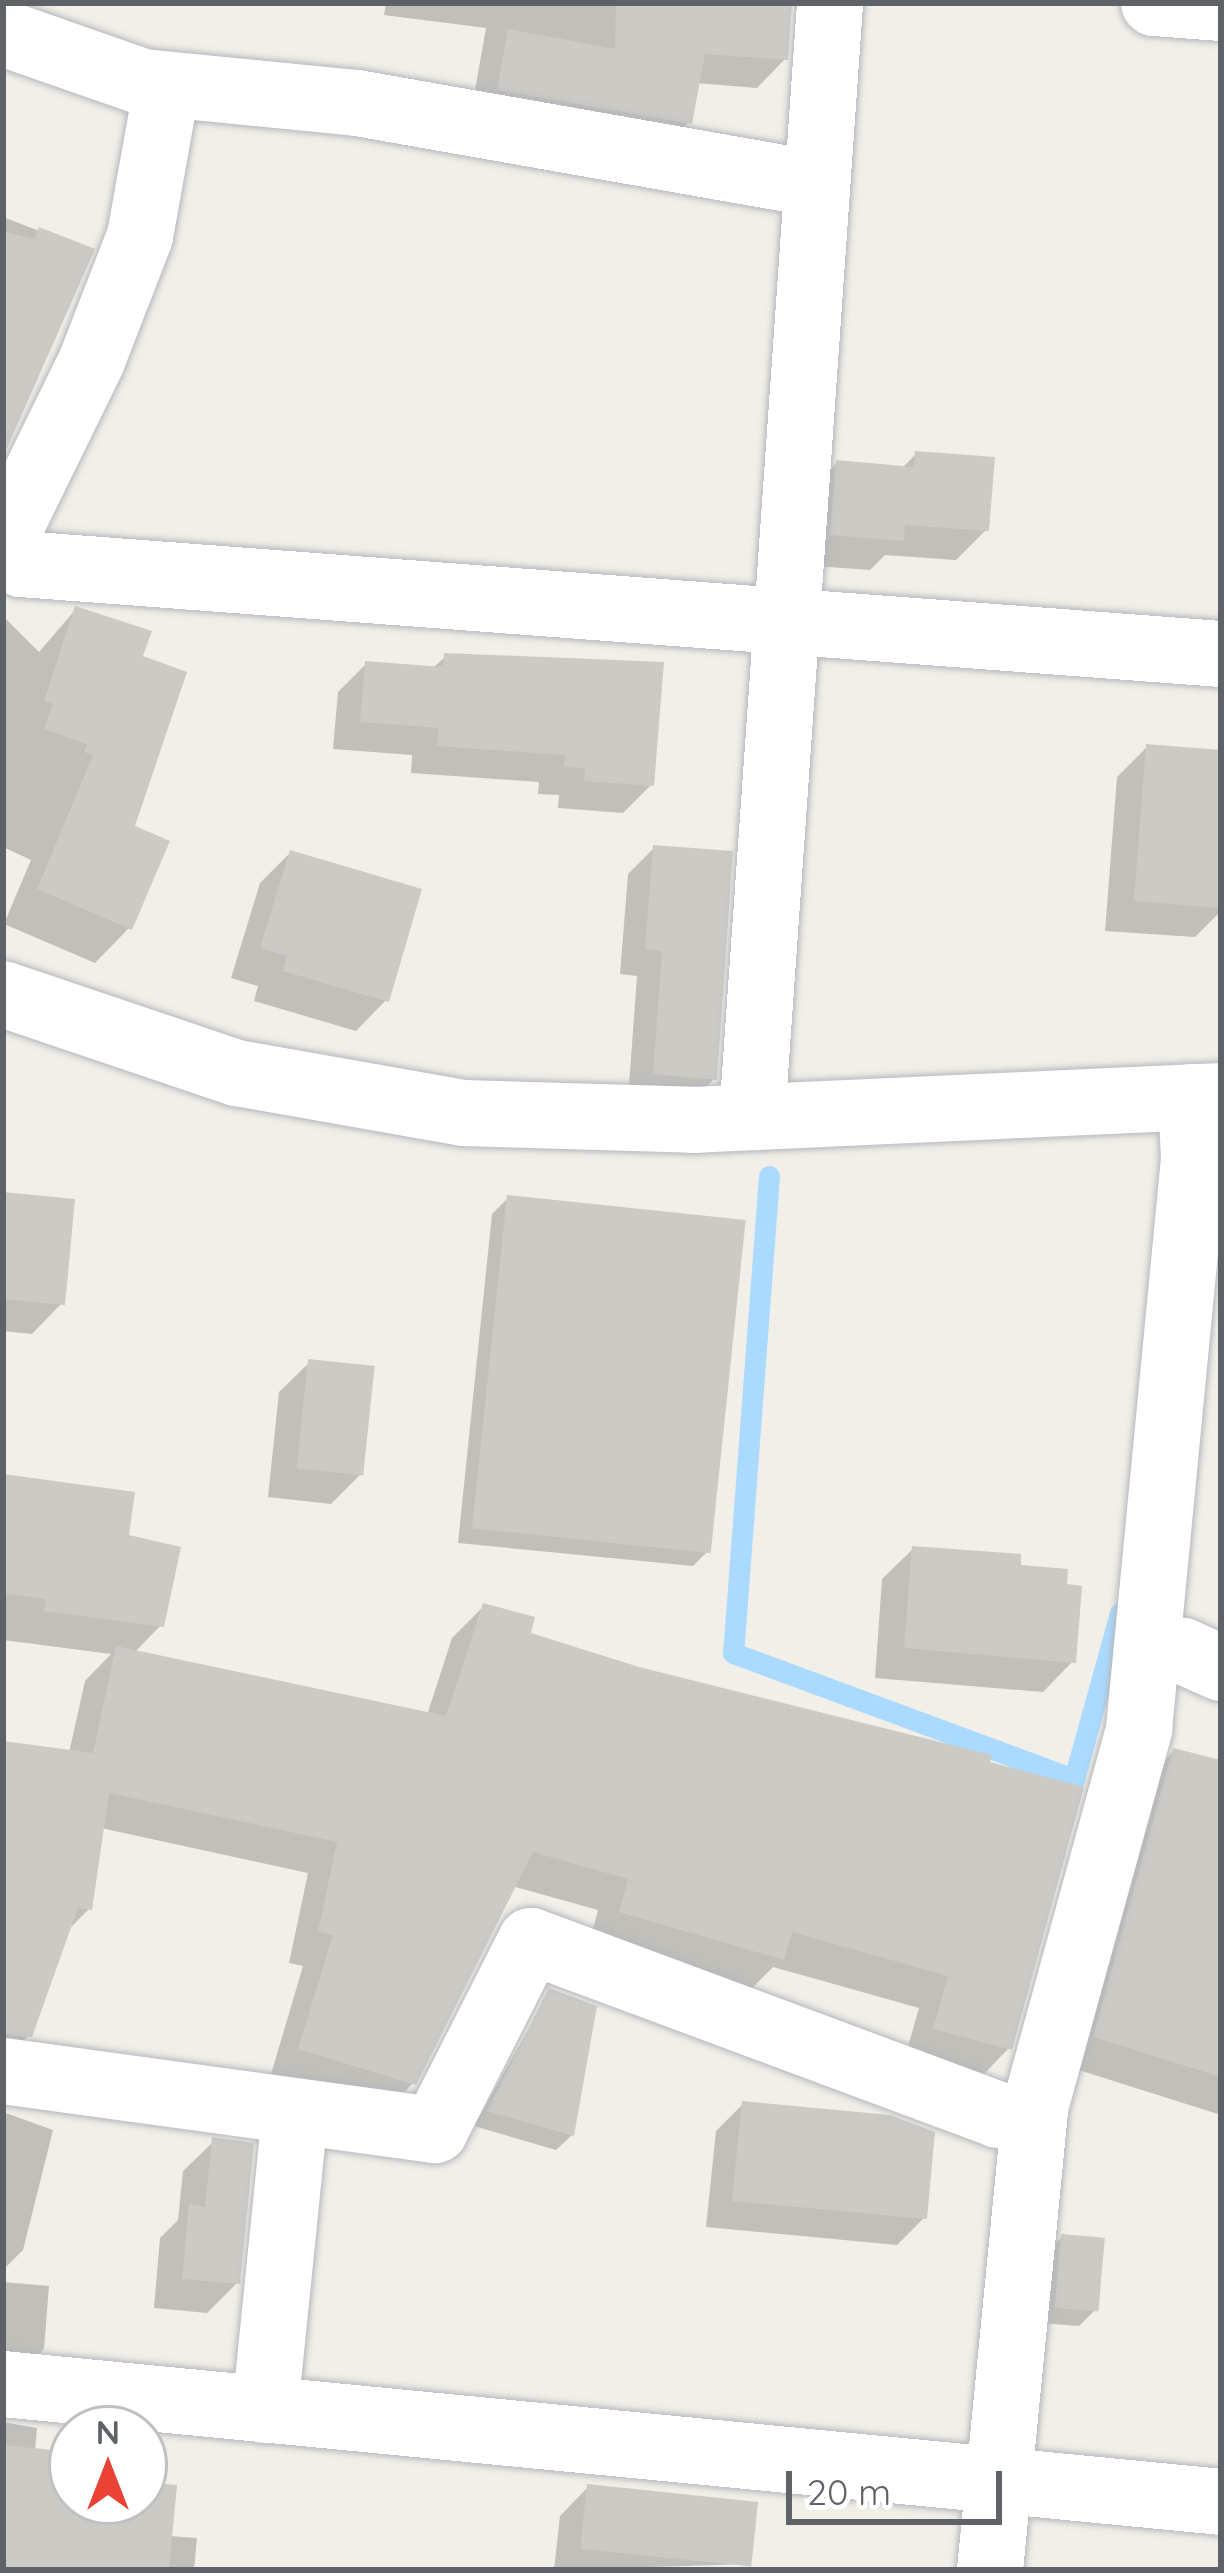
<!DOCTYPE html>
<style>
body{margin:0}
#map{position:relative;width:1224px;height:2573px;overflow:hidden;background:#f1efe8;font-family:Quicksand,sans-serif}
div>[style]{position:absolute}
.shadow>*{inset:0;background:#0003}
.stream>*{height:21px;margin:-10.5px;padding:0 10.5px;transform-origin:10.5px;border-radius:10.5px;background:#aadaff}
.building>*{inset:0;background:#cccac5;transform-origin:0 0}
.roads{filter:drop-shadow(0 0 3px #b5b8bc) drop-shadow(0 0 3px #b5b8bc)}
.street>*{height:66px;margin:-33px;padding:0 33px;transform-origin:33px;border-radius:33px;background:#fff}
.secondary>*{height:66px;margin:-33px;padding:0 33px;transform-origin:33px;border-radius:33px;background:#fff}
span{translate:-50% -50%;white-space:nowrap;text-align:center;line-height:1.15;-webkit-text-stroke:10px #fff;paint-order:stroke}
.frame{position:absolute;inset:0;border:6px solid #5f6368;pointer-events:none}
.north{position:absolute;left:48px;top:2405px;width:120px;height:120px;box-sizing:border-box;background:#fff;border:3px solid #bfc1c3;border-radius:50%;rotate:0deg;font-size:33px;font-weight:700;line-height:48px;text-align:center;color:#5f6368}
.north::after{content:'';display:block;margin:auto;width:42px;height:54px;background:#ea4335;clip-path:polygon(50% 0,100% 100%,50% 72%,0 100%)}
.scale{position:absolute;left:786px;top:2471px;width:216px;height:54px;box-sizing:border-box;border:6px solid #5f6368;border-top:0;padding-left:15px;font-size:36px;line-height:42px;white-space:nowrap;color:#5f6368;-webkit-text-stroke:9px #fff;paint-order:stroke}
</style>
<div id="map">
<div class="shadow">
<i style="clip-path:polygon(386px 3px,790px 3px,785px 59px,757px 88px,696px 83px,689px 122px,660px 151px,470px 118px,486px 28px,384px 15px)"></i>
<i style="clip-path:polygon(3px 217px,91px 251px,3px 449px)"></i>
<i style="clip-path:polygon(916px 454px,986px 530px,956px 560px,885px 555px,870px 570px,801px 565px,806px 493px,837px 463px,901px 469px)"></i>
<i style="clip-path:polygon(76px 609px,139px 658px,129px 928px,95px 963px,4px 924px,31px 860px,3px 847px,3px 616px,39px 652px)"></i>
<i style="clip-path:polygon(446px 656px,651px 785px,623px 813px,558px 808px,559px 795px,538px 794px,539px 782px,411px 773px,412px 755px,333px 749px,338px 692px,366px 664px,432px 669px)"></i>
<i style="clip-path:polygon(1147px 747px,1221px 753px,1221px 911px,1195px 937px,1105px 931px,1117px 777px)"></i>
<i style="clip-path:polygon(654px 848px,714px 1079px,688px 1105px,628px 1099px,637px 976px,620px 974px,628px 874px)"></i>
<i style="clip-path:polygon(290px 853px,386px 1000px,356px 1031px,254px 1001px,258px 986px,231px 978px,260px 883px)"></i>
<i style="clip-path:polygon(3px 1195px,62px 1303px,32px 1334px,3px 1331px)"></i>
<i style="clip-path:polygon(508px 1198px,708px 1551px,693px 1566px,458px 1543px,492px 1214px)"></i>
<i style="clip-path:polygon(310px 1362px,361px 1474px,331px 1504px,268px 1497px,279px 1392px)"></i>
<i style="clip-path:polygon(3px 1477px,125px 1538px,161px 1625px,134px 1653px,427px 1715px,452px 1638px,484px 1606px,527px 1634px,639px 1670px,988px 1757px,1009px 2048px,978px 2080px,904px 2060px,919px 2008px,773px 1967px,750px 1990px,589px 1944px,598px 1910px,512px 1886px,413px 2083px,382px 2115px,269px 2081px,303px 1966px,289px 1963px,308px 1873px,101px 1828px,89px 1909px,67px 1931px,29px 2035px,3px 2062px,3px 1744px,69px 1753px,85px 1681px,111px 1654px,3px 1640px)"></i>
<i style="clip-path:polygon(913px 1549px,1018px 1568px,1073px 1661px,1043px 1692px,875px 1678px,882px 1579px)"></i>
<i style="clip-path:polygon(1174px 1751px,1221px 1762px,1221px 2115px,1066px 2066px,1144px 1781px)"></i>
<i style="clip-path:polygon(550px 1991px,572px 2135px,556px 2150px,474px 2126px)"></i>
<i style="clip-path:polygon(743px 2104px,924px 2218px,897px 2245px,706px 2227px,716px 2131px)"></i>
<i style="clip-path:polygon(3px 2112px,53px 2130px,23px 2250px,3px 2270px)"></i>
<i style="clip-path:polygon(214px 2141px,237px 2283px,207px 2313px,154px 2308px,160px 2238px,178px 2220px,183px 2171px)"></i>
<i style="clip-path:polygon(1062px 2237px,1094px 2311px,1079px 2326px,1040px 2323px,1046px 2252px)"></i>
<i style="clip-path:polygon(3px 2282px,49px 2286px,44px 2349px,28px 2365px,3px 2363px)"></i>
<i style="clip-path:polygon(3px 2422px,37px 2428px,35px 2451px,72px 2455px,72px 2501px,144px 2501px,144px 2485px,169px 2536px,197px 2538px,194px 2570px,3px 2570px)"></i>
<i style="clip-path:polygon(588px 2487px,749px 2564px,554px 2570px,560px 2516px)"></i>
</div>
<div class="stream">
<i style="left:769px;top:1176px;width:478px;rotate:94.3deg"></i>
<i style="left:733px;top:1653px;width:364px;rotate:20.3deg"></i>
<i style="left:1074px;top:1779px;width:172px;rotate:-74.5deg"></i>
<i style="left:1120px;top:1613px;width:11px;rotate:5deg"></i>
</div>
<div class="building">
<i style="clip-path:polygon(616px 3px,792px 3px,788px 60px,705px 54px,692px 124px,497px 90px,508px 29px,615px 49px)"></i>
<i style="clip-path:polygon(39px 227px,95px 249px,3px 457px,3px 231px,34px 239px)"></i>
<i style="clip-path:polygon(915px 451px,995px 457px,989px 531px,905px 525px,904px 541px,830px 535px,836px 460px,914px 467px)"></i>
<i style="clip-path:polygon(75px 606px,152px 631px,143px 656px,187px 672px,135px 826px,170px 841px,132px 930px,37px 889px,93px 755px,84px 752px,87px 744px,44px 729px,53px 704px,44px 701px)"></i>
<i style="clip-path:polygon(444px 653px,664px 662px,654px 786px,584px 781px,585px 768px,564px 767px,565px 755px,437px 746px,439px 728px,360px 722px,365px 661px,443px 667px)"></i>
<i style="clip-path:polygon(1146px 744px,1221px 750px,1221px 908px,1134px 901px)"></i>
<i style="clip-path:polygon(653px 845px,733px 851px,717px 1080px,653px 1074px,662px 951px,645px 949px)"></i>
<i style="clip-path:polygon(290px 850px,422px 889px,389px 1002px,283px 971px,287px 956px,260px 948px)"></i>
<i style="clip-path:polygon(3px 1192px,75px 1199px,65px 1305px,3px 1299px)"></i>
<i style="left:507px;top:1195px;width:240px;height:335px;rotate:6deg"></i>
<i style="left:308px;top:1359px;width:67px;height:110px;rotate:6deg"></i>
<i style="clip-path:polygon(3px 1474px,135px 1492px,129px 1535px,181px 1547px,164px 1627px,44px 1611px,46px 1599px,3px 1593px)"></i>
<i style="clip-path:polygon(912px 1546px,1021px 1554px,1021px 1565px,1068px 1569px,1067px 1584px,1082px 1586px,1076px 1663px,904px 1648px)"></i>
<i style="clip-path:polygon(483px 1603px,535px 1617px,531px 1633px,639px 1667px,992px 1755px,990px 1762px,1084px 1787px,1012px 2050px,933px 2029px,948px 1976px,792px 1932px,784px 1960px,619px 1912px,628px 1879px,533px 1852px,416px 2085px,298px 2049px,333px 1935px,318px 1932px,337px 1842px,109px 1793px,92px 1910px,78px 1908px,32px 2037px,3px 2034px,3px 1741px,93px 1753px,116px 1646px,446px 1716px)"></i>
<i style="clip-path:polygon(1173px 1748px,1221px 1760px,1221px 2077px,1093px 2037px)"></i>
<i style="clip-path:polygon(549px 1988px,597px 2006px,574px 2136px,487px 2111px)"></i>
<i style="clip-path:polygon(742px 2101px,890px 2115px,935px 2132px,927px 2219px,732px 2201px)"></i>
<i style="clip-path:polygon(212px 2137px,254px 2143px,240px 2284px,182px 2279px,189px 2204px,205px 2207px)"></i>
<i style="left:1061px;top:2234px;width:44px;height:74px;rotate:5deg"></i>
<i style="clip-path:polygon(3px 2445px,72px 2452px,72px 2501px,144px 2501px,144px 2482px,177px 2485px,169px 2570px,3px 2570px)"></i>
<i style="left:587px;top:2484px;width:172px;height:65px;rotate:6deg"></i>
</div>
<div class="roads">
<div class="street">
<i style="left:1154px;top:3px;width:67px;rotate:4.3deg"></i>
<i style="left:3px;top:33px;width:148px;rotate:19.3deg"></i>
<i style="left:143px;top:82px;width:215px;rotate:5.6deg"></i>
<i style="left:357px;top:103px;width:467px;rotate:10deg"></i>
<i style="left:3px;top:542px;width:203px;rotate:-63.9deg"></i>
<i style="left:92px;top:360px;width:133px;rotate:-68.8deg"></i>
<i style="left:140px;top:236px;width:152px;rotate:-79.8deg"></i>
<i style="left:3px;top:553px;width:21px;rotate:31deg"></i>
<i style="left:21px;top:564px;width:1203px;rotate:4.29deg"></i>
<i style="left:752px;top:1117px;width:1117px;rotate:-85.99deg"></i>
<i style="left:1147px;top:1647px;width:36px;rotate:6deg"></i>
<i style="left:1183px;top:1651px;width:42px;rotate:24.1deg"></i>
<i style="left:3px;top:2071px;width:436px;rotate:7.8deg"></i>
<i style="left:435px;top:2130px;width:212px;rotate:-63.1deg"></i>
<i style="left:531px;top:1941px;width:498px;rotate:20.4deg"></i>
<i style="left:998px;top:2115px;width:36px;rotate:6deg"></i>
<i style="left:3px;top:2384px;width:1224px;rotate:5.53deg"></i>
<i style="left:265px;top:2410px;width:299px;rotate:-84.2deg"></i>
<i style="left:990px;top:2570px;width:468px;rotate:-84.4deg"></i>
<i style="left:1036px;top:2104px;width:389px;rotate:-74.6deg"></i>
<i style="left:1139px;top:1729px;width:573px;rotate:-84.49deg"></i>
<i style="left:1194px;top:1159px;width:62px;rotate:-92.8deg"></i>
</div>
<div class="secondary">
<i style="left:3px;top:994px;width:247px;rotate:18.7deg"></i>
<i style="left:237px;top:1073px;width:230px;rotate:10deg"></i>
<i style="left:463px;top:1113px;width:230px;rotate:1.7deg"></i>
<i style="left:693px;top:1120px;width:529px;rotate:-2.6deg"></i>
</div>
</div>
<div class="frame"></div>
<div class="north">N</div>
<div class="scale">20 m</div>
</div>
